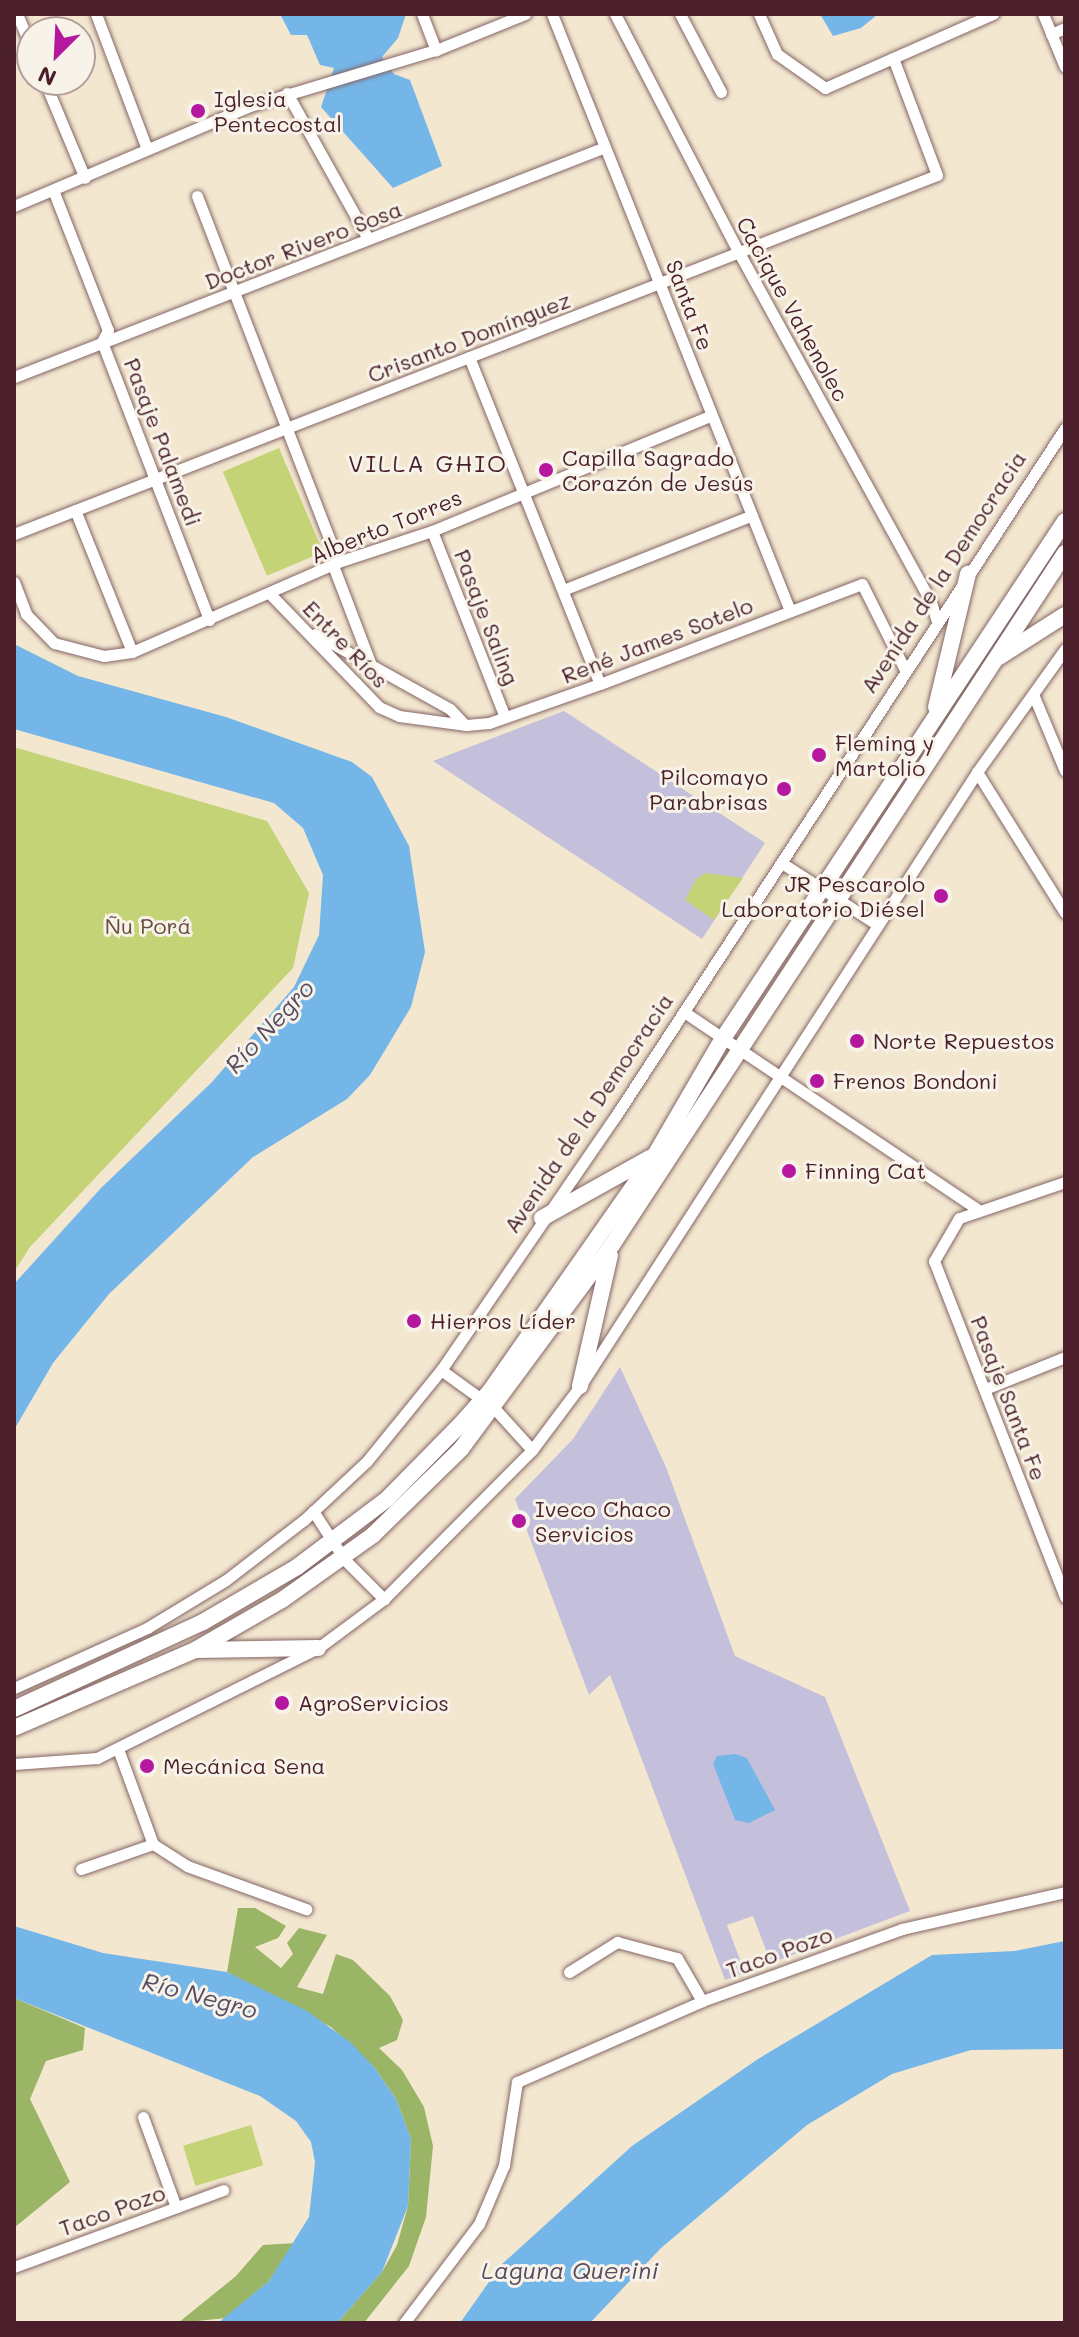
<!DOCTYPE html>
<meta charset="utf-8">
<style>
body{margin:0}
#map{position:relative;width:1079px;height:2337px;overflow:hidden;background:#f3e7d0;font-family:Mali,sans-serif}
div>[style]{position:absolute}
.industrial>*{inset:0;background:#c4c0db}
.green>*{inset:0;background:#c3d375;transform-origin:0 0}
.forest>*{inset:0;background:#9ab566}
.water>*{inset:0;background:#75b6e9}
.roads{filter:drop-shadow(0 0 2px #856565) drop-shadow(0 0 2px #856565)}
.minor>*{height:11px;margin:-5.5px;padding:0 5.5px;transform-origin:5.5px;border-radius:5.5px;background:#fff}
.highway>*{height:16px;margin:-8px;padding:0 8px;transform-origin:8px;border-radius:8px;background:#fff}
.dots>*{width:22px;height:22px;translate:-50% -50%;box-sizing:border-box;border:4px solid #f7f3e8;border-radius:50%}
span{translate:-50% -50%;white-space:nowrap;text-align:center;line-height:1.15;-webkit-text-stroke:6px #f7f3e8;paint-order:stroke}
.poi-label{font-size:22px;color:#4a1f2b}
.left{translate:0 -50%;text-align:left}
.right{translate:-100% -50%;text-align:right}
.street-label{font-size:22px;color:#4a1f2b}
.park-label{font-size:22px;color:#684c3e}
.neighbourhood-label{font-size:24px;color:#4a1f2b;letter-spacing:2px}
.water-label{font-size:24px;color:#574c64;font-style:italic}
.frame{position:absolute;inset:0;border:16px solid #4a1f2b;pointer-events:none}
.north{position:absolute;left:16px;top:16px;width:80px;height:80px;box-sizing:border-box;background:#f7f3e8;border:2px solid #b29e9c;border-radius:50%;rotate:204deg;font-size:22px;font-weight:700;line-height:32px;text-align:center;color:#4a1f2b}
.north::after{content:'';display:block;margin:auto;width:28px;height:36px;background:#b5179e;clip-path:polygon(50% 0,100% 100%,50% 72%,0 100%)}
</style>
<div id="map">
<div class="industrial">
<i style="clip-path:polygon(564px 711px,765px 843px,702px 939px,433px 761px)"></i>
<i style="clip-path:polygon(620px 1367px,666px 1467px,735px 1656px,825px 1697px,910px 1911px,771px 1963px,753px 1916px,727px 1925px,745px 1973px,725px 1980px,610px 1675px,589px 1695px,515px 1499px,573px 1439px)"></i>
</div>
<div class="green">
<i style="left:279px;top:448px;width:113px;height:61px;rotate:67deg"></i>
<i style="clip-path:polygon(14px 747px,267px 821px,309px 893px,293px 968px,30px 1247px,14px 1272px)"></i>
<i style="clip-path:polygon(706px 873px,743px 878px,714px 920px,685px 900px,696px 879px)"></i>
<i style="left:251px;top:2125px;width:42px;height:71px;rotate:73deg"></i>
</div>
<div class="forest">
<i style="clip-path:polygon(238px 1908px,255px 1908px,286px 1926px,278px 1938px,255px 1947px,281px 1968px,293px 1954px,287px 1943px,299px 1928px,327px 1935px,297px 1987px,323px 1994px,336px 1954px,353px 1960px,390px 1996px,403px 2020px,397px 2040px,379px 2048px,402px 2070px,424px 2107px,433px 2146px,426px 2217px,409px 2266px,364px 2323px,337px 2323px,382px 2272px,397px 2245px,408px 2206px,411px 2139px,396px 2099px,374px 2067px,331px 2027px,227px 1972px)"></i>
<i style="clip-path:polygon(14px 1998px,85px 2028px,83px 2050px,46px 2061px,30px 2099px,70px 2182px,14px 2228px)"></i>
<i style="clip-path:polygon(296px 2243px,269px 2281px,226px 2318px,178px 2323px,236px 2276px,263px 2245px)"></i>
</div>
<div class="water">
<i style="clip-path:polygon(280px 14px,406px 14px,398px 38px,382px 57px,394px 74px,410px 80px,442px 166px,393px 188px,321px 107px,334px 68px,320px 65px,307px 35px,291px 35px)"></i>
<i style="clip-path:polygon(820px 14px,878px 14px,861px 28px,833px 36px)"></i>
<i style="clip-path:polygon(14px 644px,78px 676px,226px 717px,352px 762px,372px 777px,409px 846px,425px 952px,411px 1007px,370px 1075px,347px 1099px,253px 1157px,109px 1294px,53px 1363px,14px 1430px,14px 1284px,101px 1188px,212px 1082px,294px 987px,319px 935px,323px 875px,303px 828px,274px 803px,14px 729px)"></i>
<i style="clip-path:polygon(735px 1754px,747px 1758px,775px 1810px,749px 1823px,735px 1820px,713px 1764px,717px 1756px)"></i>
<i style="clip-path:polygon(14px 1926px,103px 1953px,227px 1972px,307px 2011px,350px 2042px,374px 2067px,396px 2099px,411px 2139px,408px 2206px,382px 2272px,337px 2323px,218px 2323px,269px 2281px,309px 2217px,315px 2162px,311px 2142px,296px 2121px,260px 2096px,14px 1998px)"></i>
<i style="clip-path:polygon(1065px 1941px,1065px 2049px,971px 2050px,892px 2074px,807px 2125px,661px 2248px,590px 2323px,460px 2323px,501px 2265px,632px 2146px,758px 2059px,932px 1955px,1015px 1951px)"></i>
</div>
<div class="roads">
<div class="minor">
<i style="left:17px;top:14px;width:39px;rotate:67deg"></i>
<i style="left:96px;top:14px;width:144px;rotate:69.3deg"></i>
<i style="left:422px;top:14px;width:39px;rotate:69deg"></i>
<i style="left:552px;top:14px;width:643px;rotate:68.26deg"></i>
<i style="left:615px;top:14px;width:267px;rotate:62.6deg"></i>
<i style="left:738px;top:251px;width:401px;rotate:61.2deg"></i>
<i style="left:931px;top:602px;width:21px;rotate:73deg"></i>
<i style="left:680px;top:14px;width:88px;rotate:62.3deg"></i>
<i style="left:759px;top:14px;width:44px;rotate:65.8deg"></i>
<i style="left:777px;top:54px;width:59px;rotate:35.3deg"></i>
<i style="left:825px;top:88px;width:184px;rotate:-23.8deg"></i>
<i style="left:1043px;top:14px;width:57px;rotate:67.5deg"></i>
<i style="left:1051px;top:34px;width:15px;rotate:-23deg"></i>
<i style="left:44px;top:80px;width:106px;rotate:67.3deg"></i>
<i style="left:287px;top:93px;width:165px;rotate:60.9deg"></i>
<i style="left:53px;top:190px;width:150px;rotate:68.6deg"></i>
<i style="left:108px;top:330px;width:13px;rotate:117deg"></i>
<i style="left:102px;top:342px;width:298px;rotate:68.9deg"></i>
<i style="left:197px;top:196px;width:392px;rotate:68.9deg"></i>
<i style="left:14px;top:206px;width:256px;rotate:-23deg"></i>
<i style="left:250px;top:106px;width:194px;rotate:-16.8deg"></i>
<i style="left:436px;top:50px;width:96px;rotate:-22deg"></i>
<i style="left:469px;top:357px;width:352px;rotate:68.2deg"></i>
<i style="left:14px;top:377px;width:634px;rotate:-21.26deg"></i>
<i style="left:75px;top:510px;width:153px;rotate:68.1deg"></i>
<i style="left:432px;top:531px;width:200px;rotate:68.6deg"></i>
<i style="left:14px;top:534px;width:990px;rotate:-21.25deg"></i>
<i style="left:937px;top:175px;width:125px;rotate:-110.6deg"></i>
<i style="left:334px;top:568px;width:104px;rotate:69.1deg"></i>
<i style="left:371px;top:665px;width:90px;rotate:29.1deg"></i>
<i style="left:450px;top:709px;width:22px;rotate:47deg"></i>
<i style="left:14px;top:582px;width:34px;rotate:69deg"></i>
<i style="left:26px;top:614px;width:40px;rotate:46deg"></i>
<i style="left:54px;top:643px;width:52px;rotate:14.6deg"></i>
<i style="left:104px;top:656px;width:28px;rotate:-8deg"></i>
<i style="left:132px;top:652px;width:225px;rotate:-23.6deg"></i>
<i style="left:338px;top:562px;width:99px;rotate:-18.3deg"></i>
<i style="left:432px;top:531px;width:301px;rotate:-22.5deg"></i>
<i style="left:563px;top:590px;width:203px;rotate:-21.6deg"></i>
<i style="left:271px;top:595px;width:156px;rotate:46deg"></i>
<i style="left:379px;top:707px;width:22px;rotate:24deg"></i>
<i style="left:399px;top:716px;width:68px;rotate:7.7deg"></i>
<i style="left:466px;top:725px;width:23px;rotate:-5deg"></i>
<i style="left:489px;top:723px;width:118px;rotate:-19.4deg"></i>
<i style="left:600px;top:684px;width:280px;rotate:-20.9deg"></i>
<i style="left:862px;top:584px;width:96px;rotate:63.4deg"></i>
<i style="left:315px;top:634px;width:64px;rotate:29deg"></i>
<i style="left:1033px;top:694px;width:83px;rotate:67.4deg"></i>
<i style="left:977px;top:772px;width:166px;rotate:58deg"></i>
<i style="left:782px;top:863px;width:114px;rotate:32.9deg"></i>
<i style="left:684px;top:1012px;width:353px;rotate:33.9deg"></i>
<i style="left:1065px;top:1182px;width:112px;rotate:161.2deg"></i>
<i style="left:959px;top:1218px;width:50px;rotate:120.2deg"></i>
<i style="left:934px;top:1261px;width:361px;rotate:68.7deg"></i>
<i style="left:441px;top:1370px;width:67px;rotate:35.8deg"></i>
<i style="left:495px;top:1409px;width:55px;rotate:47.9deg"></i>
<i style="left:985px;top:1389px;width:86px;rotate:-21.8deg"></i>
<i style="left:313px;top:1511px;width:57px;rotate:57.1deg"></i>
<i style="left:344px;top:1559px;width:57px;rotate:45deg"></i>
<i style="left:14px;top:1688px;width:146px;rotate:-24.3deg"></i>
<i style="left:147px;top:1628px;width:92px;rotate:-31.3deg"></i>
<i style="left:226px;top:1580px;width:98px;rotate:-37.6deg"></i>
<i style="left:304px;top:1520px;width:86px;rotate:-43.1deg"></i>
<i style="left:367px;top:1461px;width:117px;rotate:-50.9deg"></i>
<i style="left:441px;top:1370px;width:307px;rotate:-55.5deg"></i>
<i style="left:615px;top:1117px;width:823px;rotate:-56.85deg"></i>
<i style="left:118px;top:1749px;width:101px;rotate:69.8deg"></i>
<i style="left:14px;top:1764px;width:83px;rotate:-4.1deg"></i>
<i style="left:97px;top:1758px;width:247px;rotate:-26.5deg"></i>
<i style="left:318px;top:1648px;width:82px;rotate:-36.6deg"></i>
<i style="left:384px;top:1599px;width:210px;rotate:-45.2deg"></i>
<i style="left:532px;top:1450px;width:80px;rotate:-53.1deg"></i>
<i style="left:580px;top:1386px;width:731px;rotate:-57.11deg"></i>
<i style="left:977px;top:772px;width:151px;rotate:-54.4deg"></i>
<i style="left:153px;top:1844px;width:40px;rotate:32.9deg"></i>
<i style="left:187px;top:1866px;width:127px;rotate:19.9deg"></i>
<i style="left:81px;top:1869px;width:76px;rotate:-19.1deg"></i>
<i style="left:569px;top:1972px;width:57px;rotate:-32deg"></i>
<i style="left:617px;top:1942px;width:62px;rotate:14.9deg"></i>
<i style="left:677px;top:1958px;width:50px;rotate:59.8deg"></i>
<i style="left:143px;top:2117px;width:96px;rotate:69.9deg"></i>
<i style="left:14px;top:2267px;width:223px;rotate:-20.2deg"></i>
<i style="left:404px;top:2323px;width:124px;rotate:-52.9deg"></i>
<i style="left:479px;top:2224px;width:64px;rotate:-67deg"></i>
<i style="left:504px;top:2165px;width:84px;rotate:-81.1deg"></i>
<i style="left:517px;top:2082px;width:202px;rotate:-23.6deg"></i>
<i style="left:702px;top:2001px;width:213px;rotate:-19.8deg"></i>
<i style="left:902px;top:1929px;width:167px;rotate:-12.8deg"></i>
</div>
<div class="highway">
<i style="left:999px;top:657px;width:78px;rotate:-32.5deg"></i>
<i style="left:936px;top:707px;width:137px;rotate:-76.5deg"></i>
<i style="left:542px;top:1218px;width:124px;rotate:-29.1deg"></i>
<i style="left:580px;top:1386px;width:134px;rotate:-77.1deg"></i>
<i style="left:196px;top:1650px;width:122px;rotate:-0.9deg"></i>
<i style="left:14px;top:1709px;width:208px;rotate:-24.7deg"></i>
<i style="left:203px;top:1622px;width:109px;rotate:-30.3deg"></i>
<i style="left:297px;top:1567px;width:111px;rotate:-37deg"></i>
<i style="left:386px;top:1500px;width:105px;rotate:-45.4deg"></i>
<i style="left:460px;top:1425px;width:45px;rotate:-48.6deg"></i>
<i style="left:490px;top:1391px;width:288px;rotate:-55deg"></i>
<i style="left:655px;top:1155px;width:133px;rotate:-59.8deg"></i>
<i style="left:722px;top:1040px;width:622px;rotate:-56.54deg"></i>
<i style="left:14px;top:1728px;width:197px;rotate:-23.3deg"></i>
<i style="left:195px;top:1650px;width:100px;rotate:-29.9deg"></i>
<i style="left:282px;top:1600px;width:112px;rotate:-35.5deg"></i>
<i style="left:373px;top:1535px;width:123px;rotate:-44.3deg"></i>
<i style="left:461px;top:1449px;width:254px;rotate:-53.5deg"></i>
<i style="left:612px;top:1245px;width:827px;rotate:-56.79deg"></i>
</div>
</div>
<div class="dots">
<i style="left:198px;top:111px;background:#b5179e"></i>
<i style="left:546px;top:470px;background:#b5179e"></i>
<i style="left:819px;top:755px;background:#b5179e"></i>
<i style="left:784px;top:789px;background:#b5179e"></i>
<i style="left:941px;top:896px;background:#b5179e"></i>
<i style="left:857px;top:1041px;background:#b5179e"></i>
<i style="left:817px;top:1081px;background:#b5179e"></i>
<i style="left:789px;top:1171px;background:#b5179e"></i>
<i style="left:414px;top:1321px;background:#b5179e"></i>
<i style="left:519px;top:1521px;background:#b5179e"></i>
<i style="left:282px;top:1703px;background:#b5179e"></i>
<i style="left:147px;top:1766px;background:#b5179e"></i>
</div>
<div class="poi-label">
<span class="left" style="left:214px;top:111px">Iglesia<br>Pentecostal</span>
<span class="left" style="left:562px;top:470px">Capilla Sagrado<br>Corazón de Jesús</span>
<span class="left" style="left:835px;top:755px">Fleming y<br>Martolio</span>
<span class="right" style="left:768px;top:789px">Pilcomayo<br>Parabrisas</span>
<span class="right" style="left:925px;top:896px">JR Pescarolo<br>Laboratorio Diésel</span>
<span class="left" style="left:873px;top:1041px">Norte Repuestos</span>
<span class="left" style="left:833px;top:1081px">Frenos Bondoni</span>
<span class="left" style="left:805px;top:1171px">Finning Cat</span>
<span class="left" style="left:430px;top:1321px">Hierros Líder</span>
<span class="left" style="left:535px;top:1521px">Iveco Chaco<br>Servicios</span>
<span class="left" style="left:298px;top:1703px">AgroServicios</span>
<span class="left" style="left:163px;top:1766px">Mecánica Sena</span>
</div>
<div class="street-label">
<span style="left:303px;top:245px;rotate:-21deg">Doctor Rivero Sosa</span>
<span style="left:690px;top:305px;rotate:69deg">Santa Fe</span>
<span style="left:793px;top:309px;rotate:61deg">Cacique Vahenolec</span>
<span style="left:469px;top:337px;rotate:-21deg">Crisanto Domínguez</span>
<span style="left:163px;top:442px;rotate:69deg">Pasaje Palamedi</span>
<span style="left:386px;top:526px;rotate:-22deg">Alberto Torres</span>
<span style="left:943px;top:572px;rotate:-57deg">Avenida de la Democracia</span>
<span style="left:487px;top:617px;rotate:69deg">Pasaje Saling</span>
<span style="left:657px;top:640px;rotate:-21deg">René James Sotelo</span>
<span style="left:346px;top:644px;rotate:46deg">Entre Ríos</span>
<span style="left:588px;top:1113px;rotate:-56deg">Avenida de la Democracia</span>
<span style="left:1009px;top:1398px;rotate:69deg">Pasaje Santa Fe</span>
<span style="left:779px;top:1952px;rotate:-20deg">Taco Pozo</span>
<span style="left:112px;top:2210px;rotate:-20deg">Taco Pozo</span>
</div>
<div class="park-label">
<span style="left:148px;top:926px">Ñu Porá</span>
</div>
<div class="neighbourhood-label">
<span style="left:428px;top:463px">VILLA GHIO</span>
</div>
<div class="water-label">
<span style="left:269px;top:1026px;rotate:-47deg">Río Negro</span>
<span style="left:200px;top:1995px;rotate:15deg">Río Negro</span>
<span style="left:570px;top:2270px">Laguna Querini</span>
</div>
<div class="frame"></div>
<div class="north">N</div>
</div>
